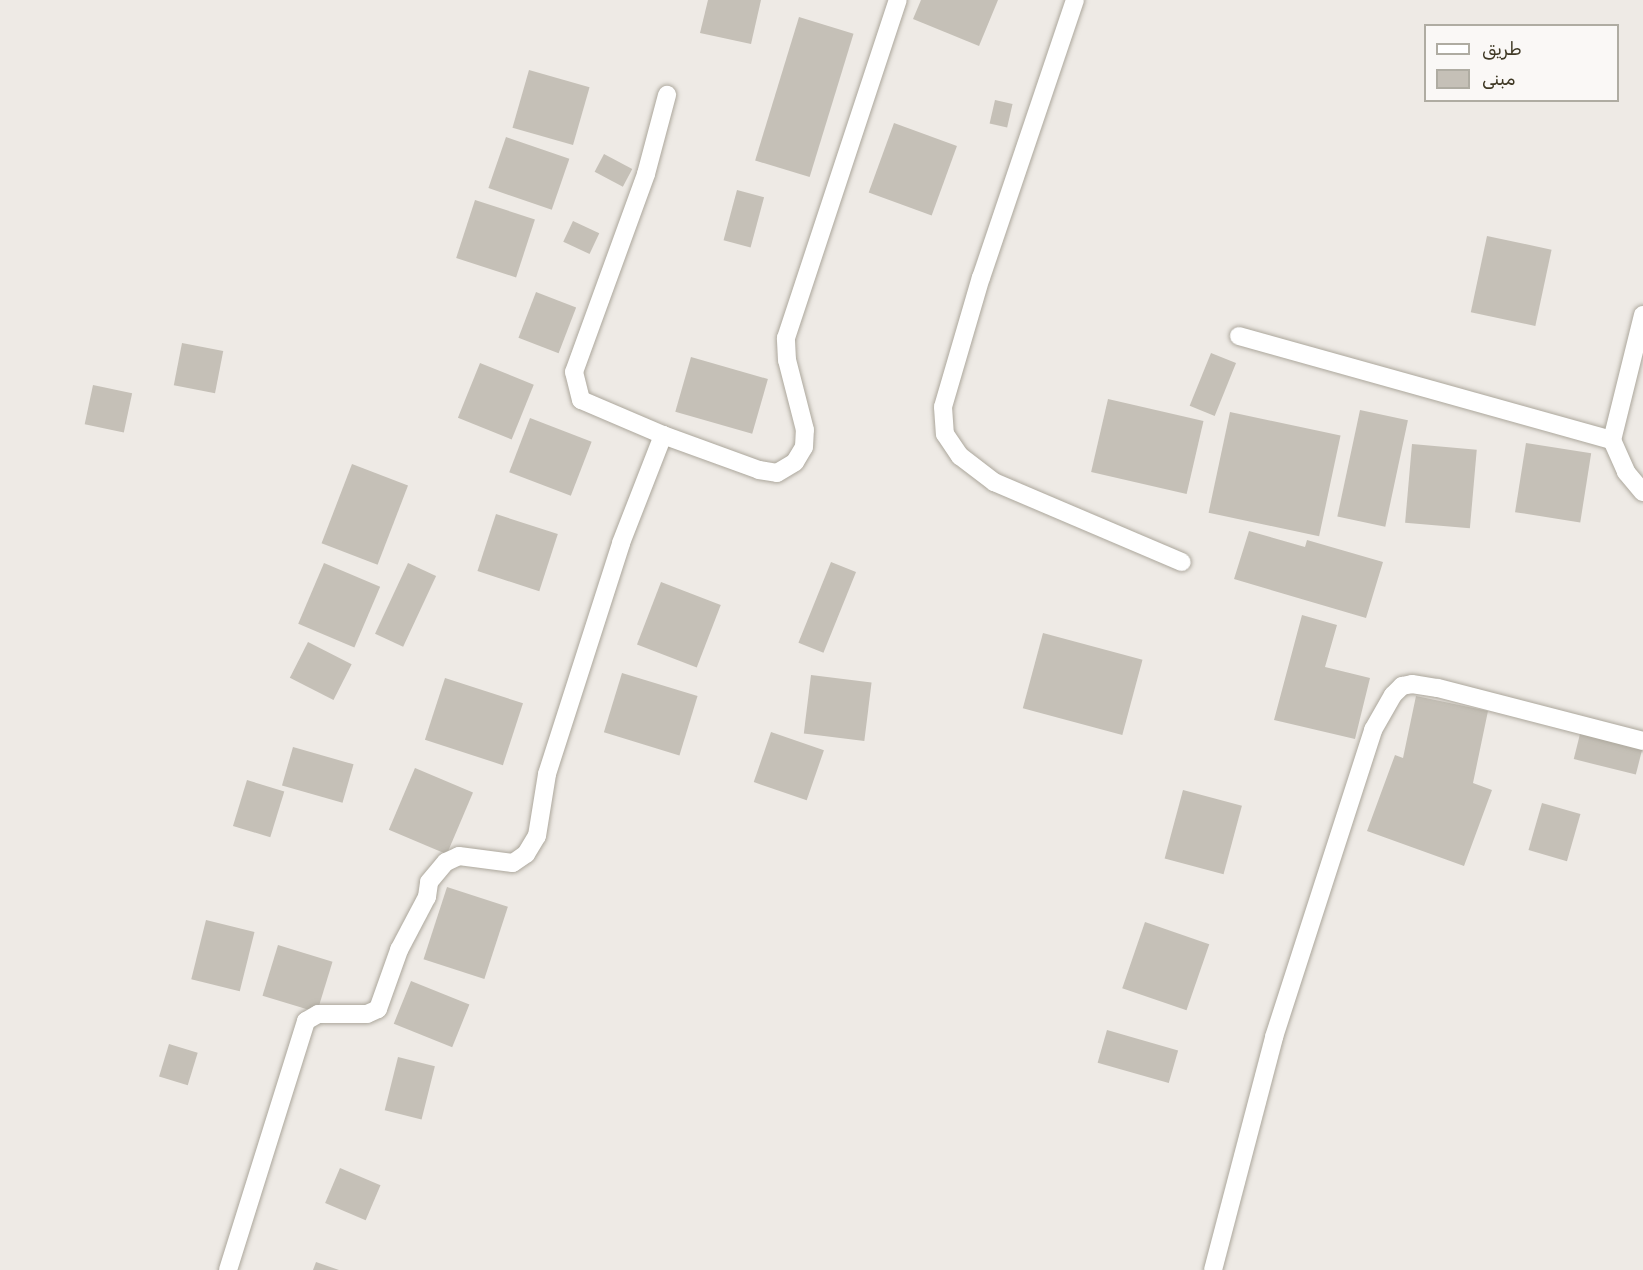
<!DOCTYPE html>
<meta charset="utf-8">
<style>
body{margin:0}
#map{position:relative;width:1643px;height:1270px;overflow:hidden;background:#eeeae5;font-family:Rubik,Vazirmatn,sans-serif}
div>[style]{position:absolute}
.building>*{inset:0;background:#c5c0b7;transform-origin:0 0}
.roads{filter:drop-shadow(0 0 2px #aca79c) drop-shadow(0 0 2px #aca79c)}
.street>*{height:18px;margin:-9px;padding:0 9px;transform-origin:9px;border-radius:9px;background:#fff}
span{translate:-50% -50%;white-space:nowrap;text-align:center;line-height:1.15;-webkit-text-stroke:6px #faf8f6;paint-order:stroke}
.legend{position:absolute;left:1424px;top:24px;width:195px;height:78px;box-sizing:border-box;background:#faf8f6;border:2px solid #afaca2;margin:0;padding:8px 10px;list-style:none;font-size:18px;color:#3f3925}
.legend li{display:flex;align-items:center;gap:12px;height:30px}
.legend b{width:30px;border:2px solid #afaca2}
</style>
<div id="map">
<div class="building">
<i style="clip-path:polygon(708px 0,761px 0,751px 44px,700px 33px)"></i>
<i style="clip-path:polygon(921px 0,998px 0,979px 46px,913px 19px)"></i>
<i style="left:799px;top:17px;width:57px;height:150px;rotate:17deg"></i>
<i style="left:529px;top:70px;width:63px;height:60px;rotate:16deg"></i>
<i style="left:995px;top:100px;width:18px;height:24px;rotate:13deg"></i>
<i style="left:894px;top:123px;width:67px;height:74px;rotate:20deg"></i>
<i style="left:506px;top:137px;width:67px;height:54px;rotate:19deg"></i>
<i style="left:604px;top:154px;width:32px;height:20px;rotate:28deg"></i>
<i style="left:737px;top:190px;width:28px;height:52px;rotate:15deg"></i>
<i style="left:475px;top:200px;width:63px;height:61px;rotate:18deg"></i>
<i style="left:573px;top:221px;width:29px;height:23px;rotate:25deg"></i>
<i style="left:1487px;top:236px;width:66px;height:78px;rotate:12deg"></i>
<i style="left:536px;top:292px;width:43px;height:49px;rotate:21deg"></i>
<i style="left:182px;top:343px;width:42px;height:43px;rotate:11deg"></i>
<i style="left:1211px;top:353px;width:27px;height:57px;rotate:22deg"></i>
<i style="left:691px;top:357px;width:80px;height:57px;rotate:16deg"></i>
<i style="left:480px;top:363px;width:58px;height:59px;rotate:22deg"></i>
<i style="left:93px;top:385px;width:40px;height:40px;rotate:12deg"></i>
<i style="left:1108px;top:399px;width:98px;height:75px;rotate:13deg"></i>
<i style="left:1360px;top:410px;width:49px;height:109px;rotate:12deg"></i>
<i style="left:1230px;top:412px;width:113px;height:103px;rotate:12deg"></i>
<i style="left:530px;top:418px;width:66px;height:58px;rotate:21deg"></i>
<i style="left:1526px;top:443px;width:66px;height:70px;rotate:9deg"></i>
<i style="left:1412px;top:444px;width:65px;height:79px;rotate:5deg"></i>
<i style="left:352px;top:464px;width:60px;height:85px;rotate:21deg"></i>
<i style="left:496px;top:514px;width:65px;height:60px;rotate:18deg"></i>
<i style="clip-path:polygon(1249px 531px,1305px 547px,1307px 540px,1383px 562px,1366px 618px,1234px 579px)"></i>
<i style="left:831px;top:562px;width:27px;height:87px;rotate:22deg"></i>
<i style="left:324px;top:563px;width:61px;height:66px;rotate:23deg"></i>
<i style="left:408px;top:563px;width:31px;height:78px;rotate:25deg"></i>
<i style="left:661px;top:582px;width:64px;height:67px;rotate:21deg"></i>
<i style="clip-path:polygon(1302px 615px,1337px 625px,1325px 667px,1370px 678px,1355px 739px,1274px 720px)"></i>
<i style="left:1043px;top:633px;width:103px;height:78px;rotate:15deg"></i>
<i style="left:308px;top:642px;width:49px;height:40px;rotate:27deg"></i>
<i style="left:622px;top:673px;width:79px;height:62px;rotate:17deg"></i>
<i style="left:811px;top:675px;width:61px;height:59px;rotate:7deg"></i>
<i style="left:445px;top:678px;width:82px;height:65px;rotate:18deg"></i>
<i style="clip-path:polygon(1416px 696px,1488px 711px,1473px 783px,1492px 790px,1464px 866px,1367px 831px,1395px 755px,1403px 758px)"></i>
<i style="left:1581px;top:730px;width:64px;height:30px;rotate:14deg"></i>
<i style="left:771px;top:732px;width:56px;height:53px;rotate:19deg"></i>
<i style="left:293px;top:747px;width:63px;height:40px;rotate:16deg"></i>
<i style="left:415px;top:768px;width:63px;height:67px;rotate:23deg"></i>
<i style="left:247px;top:780px;width:39px;height:48px;rotate:17deg"></i>
<i style="left:1183px;top:790px;width:61px;height:71px;rotate:15deg"></i>
<i style="left:1542px;top:803px;width:40px;height:49px;rotate:16deg"></i>
<i style="left:447px;top:887px;width:64px;height:76px;rotate:18deg"></i>
<i style="left:206px;top:920px;width:50px;height:61px;rotate:14deg"></i>
<i style="left:1145px;top:922px;width:68px;height:70px;rotate:19deg"></i>
<i style="left:278px;top:945px;width:57px;height:53px;rotate:17deg"></i>
<i style="left:411px;top:981px;width:63px;height:46px;rotate:22deg"></i>
<i style="left:1107px;top:1030px;width:74px;height:34px;rotate:16deg"></i>
<i style="left:169px;top:1044px;width:30px;height:34px;rotate:17deg"></i>
<i style="left:398px;top:1057px;width:38px;height:55px;rotate:14deg"></i>
<i style="left:340px;top:1168px;width:44px;height:38px;rotate:23deg"></i>
<i style="clip-path:polygon(316px 1262px,339px 1270px,313px 1270px)"></i>
</div>
<div class="roads">
<div class="street">
<i style="left:1075px;top:0;width:293px;rotate:108.7deg"></i>
<i style="left:981px;top:277px;width:135px;rotate:106.3deg"></i>
<i style="left:943px;top:407px;width:27px;rotate:86deg"></i>
<i style="left:945px;top:434px;width:27px;rotate:56deg"></i>
<i style="left:960px;top:456px;width:43px;rotate:37.4deg"></i>
<i style="left:994px;top:482px;width:204px;rotate:23.1deg"></i>
<i style="left:1643px;top:315px;width:129px;rotate:103.9deg"></i>
<i style="left:1612px;top:440px;width:35px;rotate:66deg"></i>
<i style="left:1626px;top:472px;width:26px;rotate:50deg"></i>
<i style="left:1239px;top:336px;width:387px;rotate:15.6deg"></i>
<i style="left:663px;top:435px;width:89px;rotate:-156.9deg"></i>
<i style="left:581px;top:400px;width:29px;rotate:-104deg"></i>
<i style="left:574px;top:372px;width:211px;rotate:-70deg"></i>
<i style="left:646px;top:174px;width:82px;rotate:-75.1deg"></i>
<i style="left:228px;top:1270px;width:261px;rotate:-72.6deg"></i>
<i style="left:306px;top:1021px;width:14px;rotate:-30deg"></i>
<i style="left:318px;top:1014px;width:49px"></i>
<i style="left:367px;top:1014px;width:12px;rotate:-24deg"></i>
<i style="left:378px;top:1009px;width:63px;rotate:-70.4deg"></i>
<i style="left:399px;top:950px;width:60px;rotate:-62.2deg"></i>
<i style="left:427px;top:897px;width:15px;rotate:-82deg"></i>
<i style="left:429px;top:882px;width:26px;rotate:-50deg"></i>
<i style="left:446px;top:862px;width:14px;rotate:-25deg"></i>
<i style="left:459px;top:856px;width:54px;rotate:7.4deg"></i>
<i style="left:513px;top:863px;width:16px;rotate:-35deg"></i>
<i style="left:526px;top:854px;width:21px;rotate:-59deg"></i>
<i style="left:537px;top:836px;width:63px;rotate:-80.8deg"></i>
<i style="left:547px;top:774px;width:243px;rotate:-72.2deg"></i>
<i style="left:621px;top:543px;width:116px;rotate:-68.7deg"></i>
<i style="left:663px;top:435px;width:102px;rotate:20deg"></i>
<i style="left:759px;top:470px;width:18px;rotate:9deg"></i>
<i style="left:777px;top:473px;width:21px;rotate:-31deg"></i>
<i style="left:795px;top:462px;width:17px;rotate:-59deg"></i>
<i style="left:804px;top:447px;width:17px;rotate:-87deg"></i>
<i style="left:805px;top:430px;width:72px;rotate:-104.4deg"></i>
<i style="left:787px;top:360px;width:22px;rotate:-93deg"></i>
<i style="left:786px;top:338px;width:356px;rotate:-71.7deg"></i>
<i style="left:1213px;top:1270px;width:241px;rotate:-75.3deg"></i>
<i style="left:1274px;top:1037px;width:323px;rotate:-72.1deg"></i>
<i style="left:1373px;top:730px;width:40px;rotate:-60.3deg"></i>
<i style="left:1393px;top:695px;width:13px;rotate:-45deg"></i>
<i style="left:1402px;top:686px;width:10px;rotate:-11deg"></i>
<i style="left:1412px;top:684px;width:26px;rotate:9deg"></i>
<i style="left:1438px;top:688px;width:212px;rotate:14.5deg"></i>
</div>
</div>
<ul class="legend">
<li><b style="height:8px;background:#fff"></b>طريق</li>
<li><b style="height:16px;background:#c5c0b7"></b>مبنى</li>
</ul>
</div>
